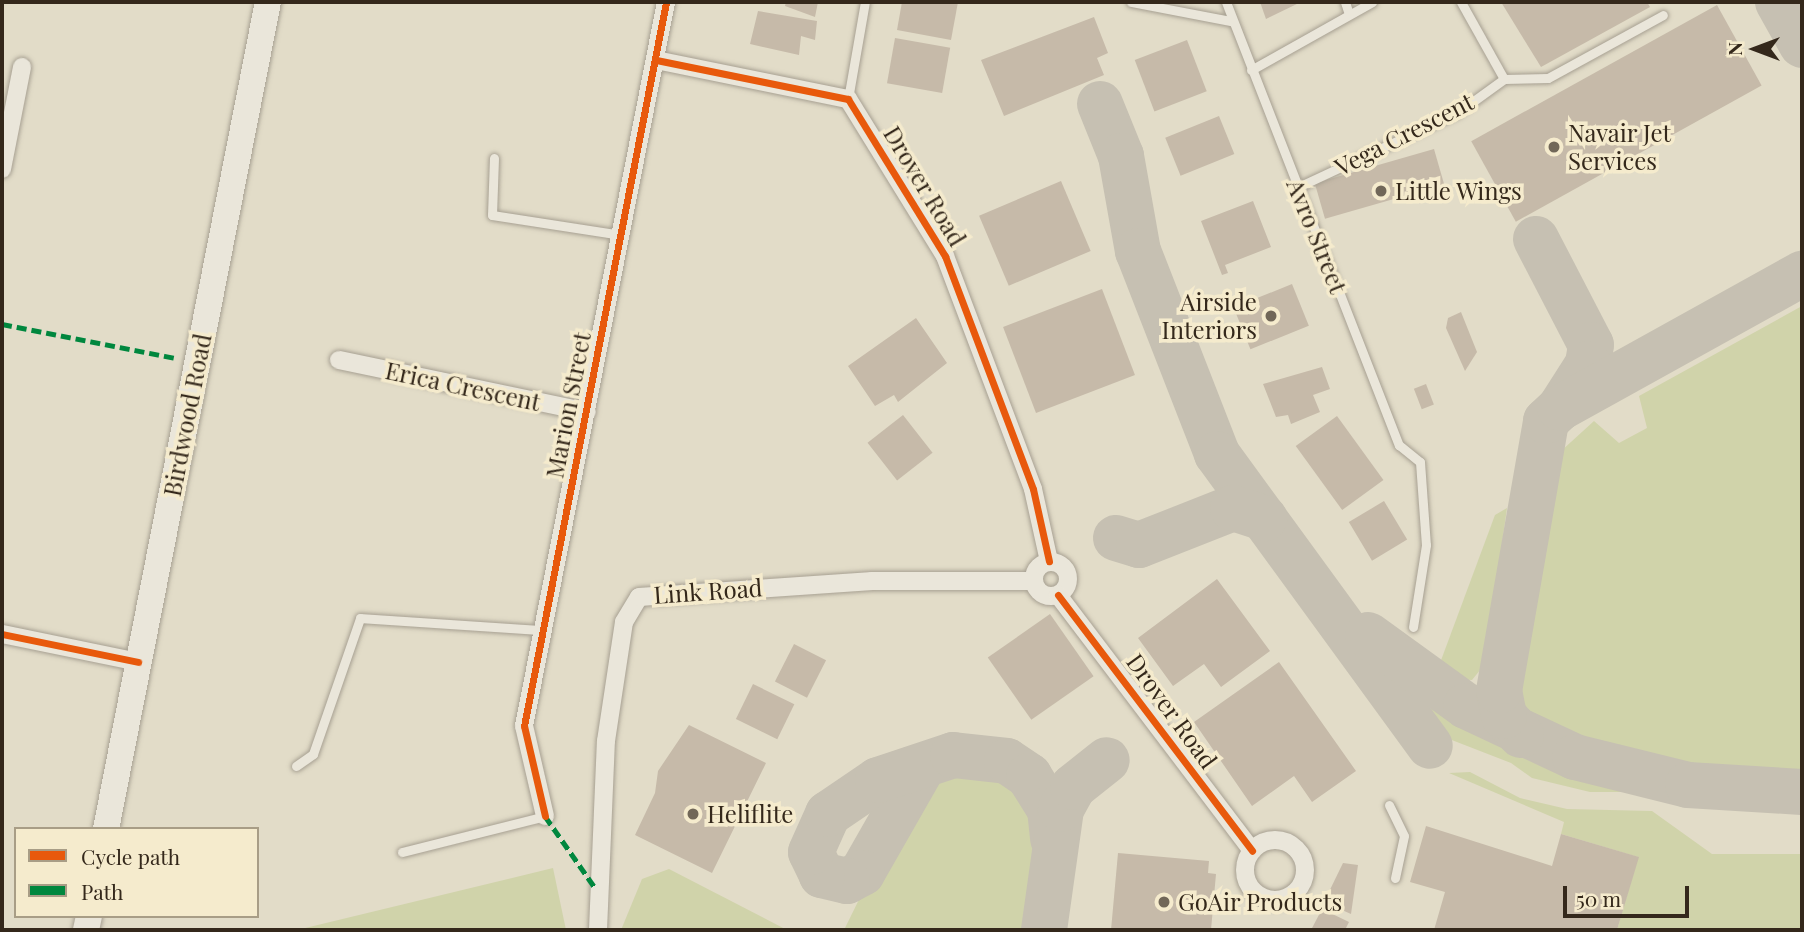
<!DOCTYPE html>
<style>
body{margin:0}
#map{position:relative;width:1804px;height:932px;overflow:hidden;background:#e2dcc8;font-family:"Playfair Display",serif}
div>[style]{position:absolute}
.green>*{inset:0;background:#d0d3aa}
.taxiway>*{height:46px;margin:-23px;padding:0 23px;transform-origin:23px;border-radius:23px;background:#c6c0b2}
.building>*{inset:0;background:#c6baa9;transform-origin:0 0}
.roads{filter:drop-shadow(0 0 2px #a7a092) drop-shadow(0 0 2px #a7a092)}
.lane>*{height:9px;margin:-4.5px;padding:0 4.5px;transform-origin:4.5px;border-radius:4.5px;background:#eae6da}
.street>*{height:18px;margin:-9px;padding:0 9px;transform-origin:9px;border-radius:9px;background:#eae6da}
.street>.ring{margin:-9px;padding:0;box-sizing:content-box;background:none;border:18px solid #eae6da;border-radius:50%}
.secondary>*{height:26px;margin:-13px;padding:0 13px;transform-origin:13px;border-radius:13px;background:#eae6da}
.quiet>*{height:5px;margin-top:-2.5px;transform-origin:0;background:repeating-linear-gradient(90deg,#00873e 0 10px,transparent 0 15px)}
.cycleway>*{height:7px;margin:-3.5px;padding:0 3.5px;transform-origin:3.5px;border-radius:3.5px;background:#e8590c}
.dots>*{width:19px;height:19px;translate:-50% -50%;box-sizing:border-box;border:4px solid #f5ebcd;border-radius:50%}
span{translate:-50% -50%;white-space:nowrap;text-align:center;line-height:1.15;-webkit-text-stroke:7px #f5ebcd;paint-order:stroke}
.poi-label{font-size:24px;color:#34281b}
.left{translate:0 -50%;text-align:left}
.right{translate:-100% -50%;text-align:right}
.street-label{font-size:24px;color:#34281b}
.frame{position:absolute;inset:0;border:4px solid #34281b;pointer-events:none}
.legend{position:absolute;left:14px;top:827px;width:245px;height:91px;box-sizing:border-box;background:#f5ebcd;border:2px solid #a89d86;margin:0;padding:9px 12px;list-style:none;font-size:21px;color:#34281b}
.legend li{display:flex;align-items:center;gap:14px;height:35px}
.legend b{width:35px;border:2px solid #a89d86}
.north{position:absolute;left:1720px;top:14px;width:70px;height:70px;-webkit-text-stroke:5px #f5ebcd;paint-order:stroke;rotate:270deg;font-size:19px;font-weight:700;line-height:28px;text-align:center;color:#34281b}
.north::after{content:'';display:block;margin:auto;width:24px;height:32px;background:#34281b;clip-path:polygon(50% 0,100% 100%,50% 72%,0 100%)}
.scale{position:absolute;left:1563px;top:886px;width:126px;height:32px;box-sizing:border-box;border:4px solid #34281b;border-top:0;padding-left:9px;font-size:21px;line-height:24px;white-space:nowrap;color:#34281b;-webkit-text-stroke:5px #f5ebcd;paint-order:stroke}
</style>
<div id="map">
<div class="green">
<i style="clip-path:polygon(1802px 306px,1802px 769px,1772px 777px,1666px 765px,1533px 723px,1521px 710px,1518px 691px,1560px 452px,1594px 421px,1619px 443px,1647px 428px,1639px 396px)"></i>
<i style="clip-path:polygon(1507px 508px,1485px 664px,1472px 680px,1449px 679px,1440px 663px,1495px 515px)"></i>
<i style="clip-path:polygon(1440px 708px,1545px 762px,1637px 792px,1590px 792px,1532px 778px,1511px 763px,1444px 737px,1422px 709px)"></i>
<i style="clip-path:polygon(956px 763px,1014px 774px,1036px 804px,1041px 829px,1030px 930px,844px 930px,914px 788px)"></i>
<i style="clip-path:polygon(1470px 772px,1520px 798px,1567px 809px,1652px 811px,1712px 854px,1802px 854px,1802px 930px,1617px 930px,1638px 857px,1561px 834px,1564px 822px,1449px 773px)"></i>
<i style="clip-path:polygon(553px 868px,566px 930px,297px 930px)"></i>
<i style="clip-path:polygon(669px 869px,787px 930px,621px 930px,642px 879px)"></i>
</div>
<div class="taxiway">
<i style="left:1778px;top:2px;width:49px;rotate:60.8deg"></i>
<i style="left:1100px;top:104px;width:56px;rotate:68deg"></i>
<i style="left:1121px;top:156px;width:97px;rotate:79.9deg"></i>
<i style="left:1138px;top:251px;width:218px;rotate:68.7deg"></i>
<i style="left:1217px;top:454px;width:361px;rotate:53.9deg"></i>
<i style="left:1536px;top:239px;width:119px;rotate:62.6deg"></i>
<i style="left:1591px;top:345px;width:19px;rotate:99deg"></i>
<i style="left:1588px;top:364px;width:52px;rotate:122.5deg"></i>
<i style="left:1116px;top:538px;width:24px;rotate:17deg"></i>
<i style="left:1139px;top:545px;width:101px;rotate:-21.5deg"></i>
<i style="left:1233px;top:508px;width:33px;rotate:18deg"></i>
<i style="left:1368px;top:635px;width:121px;rotate:35.9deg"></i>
<i style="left:1466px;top:706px;width:120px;rotate:25.1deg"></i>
<i style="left:1575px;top:757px;width:116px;rotate:13.9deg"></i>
<i style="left:1688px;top:785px;width:114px;rotate:3.5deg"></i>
<i style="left:1521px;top:735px;width:25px;rotate:-132deg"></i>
<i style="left:1504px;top:716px;width:25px;rotate:-101deg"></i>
<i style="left:1499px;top:691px;width:274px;rotate:-80.1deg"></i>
<i style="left:1546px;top:421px;width:19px;rotate:-43deg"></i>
<i style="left:1560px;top:408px;width:277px;rotate:-29deg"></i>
<i style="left:923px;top:766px;width:123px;rotate:119.7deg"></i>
<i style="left:862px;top:873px;width:17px;rotate:152deg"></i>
<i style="left:847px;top:881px;width:26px;rotate:-167deg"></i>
<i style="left:822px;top:875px;width:25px;rotate:-116deg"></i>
<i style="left:811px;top:852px;width:42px;rotate:-65.9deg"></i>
<i style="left:828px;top:814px;width:60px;rotate:-34.2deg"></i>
<i style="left:878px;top:780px;width:79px;rotate:-18.4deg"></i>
<i style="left:953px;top:755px;width:54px;rotate:6.3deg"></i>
<i style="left:1007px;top:761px;width:27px;rotate:34deg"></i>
<i style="left:1029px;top:776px;width:39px;rotate:58deg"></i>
<i style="left:1050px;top:809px;width:30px;rotate:84deg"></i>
<i style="left:1044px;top:930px;width:122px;rotate:-82deg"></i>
<i style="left:1061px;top:809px;width:25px;rotate:-61deg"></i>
<i style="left:1073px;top:787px;width:43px;rotate:-38.5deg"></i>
</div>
<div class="building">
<i style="clip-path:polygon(786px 2px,818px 2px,815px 17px,785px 6px)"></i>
<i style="clip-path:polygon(902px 2px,958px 2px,951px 40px,897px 30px)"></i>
<i style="clip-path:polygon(1260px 2px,1301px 2px,1266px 19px)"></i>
<i style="clip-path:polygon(1501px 2px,1647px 2px,1650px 7px,1541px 67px)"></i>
<i style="left:1717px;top:5px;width:92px;height:281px;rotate:61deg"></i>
<i style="clip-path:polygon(758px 11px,817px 21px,815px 40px,801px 36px,799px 55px,750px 44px)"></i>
<i style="clip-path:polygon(1094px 17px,1108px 53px,1097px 58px,1104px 75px,1004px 116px,981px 60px)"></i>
<i style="left:895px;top:38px;width:56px;height:46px;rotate:10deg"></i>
<i style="left:1187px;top:40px;width:55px;height:56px;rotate:69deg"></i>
<i style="left:1219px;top:116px;width:41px;height:58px;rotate:68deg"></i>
<i style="left:1434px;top:149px;width:37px;height:124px;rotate:74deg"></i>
<i style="left:1061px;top:181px;width:76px;height:89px;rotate:67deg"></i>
<i style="clip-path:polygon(1253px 201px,1271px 247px,1225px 265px,1228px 273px,1222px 275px,1201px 221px)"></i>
<i style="left:1292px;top:284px;width:45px;height:63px;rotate:68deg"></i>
<i style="left:1102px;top:289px;width:92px;height:106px;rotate:69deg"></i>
<i style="clip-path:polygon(1461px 312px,1477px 352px,1465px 371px,1446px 328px,1448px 318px)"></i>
<i style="clip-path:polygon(916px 318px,947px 363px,898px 402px,894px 395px,875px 406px,848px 366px)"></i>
<i style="clip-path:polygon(1322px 367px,1330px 389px,1313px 395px,1320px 412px,1291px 424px,1288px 415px,1276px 417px,1263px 384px)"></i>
<i style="left:1426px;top:384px;width:22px;height:13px;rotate:69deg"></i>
<i style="left:903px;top:415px;width:48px;height:45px;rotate:52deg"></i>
<i style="left:1337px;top:416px;width:79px;height:51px;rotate:54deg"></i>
<i style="left:1384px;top:501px;width:45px;height:41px;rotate:59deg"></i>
<i style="clip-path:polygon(1217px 579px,1270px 651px,1221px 687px,1204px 664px,1173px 686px,1138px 638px)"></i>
<i style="left:1050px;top:614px;width:76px;height:76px;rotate:55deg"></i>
<i style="left:794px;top:644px;width:36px;height:42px;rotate:27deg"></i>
<i style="clip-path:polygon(1279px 662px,1356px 771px,1312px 802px,1294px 776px,1252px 806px,1194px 722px)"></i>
<i style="left:753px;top:684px;width:46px;height:39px;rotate:26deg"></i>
<i style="clip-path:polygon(689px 725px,766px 763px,712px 873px,635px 835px,655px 793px,658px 771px)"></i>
<i style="clip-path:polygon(1426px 826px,1552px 866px,1561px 834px,1639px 857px,1617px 930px,1434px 930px,1445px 892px,1410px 882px)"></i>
<i style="clip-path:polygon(1118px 853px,1209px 861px,1208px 873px,1216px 874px,1211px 930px,1111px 930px)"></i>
<i style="clip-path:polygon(1343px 863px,1358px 865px,1351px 914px,1324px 902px)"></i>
<i style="clip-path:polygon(1322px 909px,1349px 922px,1345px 930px,1311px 930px)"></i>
</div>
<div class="roads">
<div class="lane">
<i style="left:1131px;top:2px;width:102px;rotate:10.8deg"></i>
<i style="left:1226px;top:2px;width:476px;rotate:68.7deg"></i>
<i style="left:1399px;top:445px;width:27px;rotate:39deg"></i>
<i style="left:1420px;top:462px;width:83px;rotate:85.9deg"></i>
<i style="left:1426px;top:545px;width:83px;rotate:99deg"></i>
<i style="left:1345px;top:2px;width:13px;rotate:72deg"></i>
<i style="left:1251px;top:70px;width:139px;rotate:-29.3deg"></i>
<i style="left:1504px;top:79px;width:44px;rotate:-1.3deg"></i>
<i style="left:1548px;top:78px;width:131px;rotate:-28.7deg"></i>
<i style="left:848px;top:99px;width:98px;rotate:-80.1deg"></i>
<i style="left:494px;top:158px;width:57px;rotate:92deg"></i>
<i style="left:492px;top:215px;width:131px;rotate:8.8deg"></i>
<i style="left:1298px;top:187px;width:175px;rotate:-25deg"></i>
<i style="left:1457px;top:113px;width:58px;rotate:-35.9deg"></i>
<i style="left:1504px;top:79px;width:88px;rotate:-119.2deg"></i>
<i style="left:296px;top:766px;width:21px;rotate:-35deg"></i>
<i style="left:313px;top:754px;width:144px;rotate:-70.9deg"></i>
<i style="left:360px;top:618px;width:183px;rotate:3.8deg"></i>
<i style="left:1389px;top:805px;width:34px;rotate:64deg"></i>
<i style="left:1404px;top:836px;width:43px;rotate:102.1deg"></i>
<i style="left:402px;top:852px;width:147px;rotate:-14.1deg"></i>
</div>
<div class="street">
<i style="left:656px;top:60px;width:196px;rotate:11.5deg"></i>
<i style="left:848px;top:99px;width:185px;rotate:58.3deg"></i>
<i style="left:945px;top:256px;width:249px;rotate:69.3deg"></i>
<i style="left:1033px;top:489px;width:74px;rotate:77.5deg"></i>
<i style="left:2px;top:169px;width:104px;rotate:-78.9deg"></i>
<i style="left:339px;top:360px;width:253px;rotate:11.8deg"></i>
<i class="ring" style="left:1034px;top:562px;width:16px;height:16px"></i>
<i style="left:1058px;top:595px;width:321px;rotate:52.8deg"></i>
<i style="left:2px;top:634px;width:139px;rotate:11.6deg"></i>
<i style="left:545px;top:816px;width:92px;rotate:-103.1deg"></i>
<i style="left:524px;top:726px;width:738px;rotate:-78.9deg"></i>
<i class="ring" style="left:1245px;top:840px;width:42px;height:42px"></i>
<i style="left:598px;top:930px;width:189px;rotate:-87.6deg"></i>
<i style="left:606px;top:741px;width:120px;rotate:-81.4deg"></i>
<i style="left:624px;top:622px;width:29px;rotate:-59deg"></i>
<i style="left:639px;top:597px;width:234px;rotate:-3.9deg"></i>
<i style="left:872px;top:581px;width:162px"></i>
</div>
<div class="secondary">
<i style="left:106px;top:829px;width:843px;rotate:-78.92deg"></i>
<i style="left:86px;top:930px;width:14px;rotate:-78deg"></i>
</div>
</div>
<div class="quiet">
<i style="left:2px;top:324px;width:176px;rotate:11.1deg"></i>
<i style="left:545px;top:816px;width:89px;rotate:55.1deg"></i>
</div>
<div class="cycleway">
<i style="left:656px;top:60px;width:196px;rotate:11.5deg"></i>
<i style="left:848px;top:99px;width:185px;rotate:58.3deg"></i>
<i style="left:945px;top:256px;width:249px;rotate:69.3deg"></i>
<i style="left:1033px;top:489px;width:74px;rotate:77.5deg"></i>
<i style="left:1058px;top:595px;width:321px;rotate:52.8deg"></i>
<i style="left:2px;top:634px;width:139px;rotate:11.6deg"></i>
<i style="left:545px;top:816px;width:92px;rotate:-103.1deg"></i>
<i style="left:524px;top:726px;width:738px;rotate:-78.9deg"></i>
</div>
<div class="dots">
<i style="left:1554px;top:147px;background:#716758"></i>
<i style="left:1381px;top:191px;background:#716758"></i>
<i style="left:1271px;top:316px;background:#716758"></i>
<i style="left:693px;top:814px;background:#716758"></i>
<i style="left:1164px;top:902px;background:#716758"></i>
</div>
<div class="poi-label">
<span class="left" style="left:1568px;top:147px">Navair Jet<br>Services</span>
<span class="left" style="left:1395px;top:191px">Little Wings</span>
<span class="right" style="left:1257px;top:316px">Airside<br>Interiors</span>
<span class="left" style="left:707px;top:814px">Heliflite</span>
<span class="left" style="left:1178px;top:902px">GoAir Products</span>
</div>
<div class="street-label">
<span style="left:1404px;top:134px;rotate:-27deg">Vega Crescent</span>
<span style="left:925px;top:186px;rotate:59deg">Drover Road</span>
<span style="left:1317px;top:236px;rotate:68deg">Avro Street</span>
<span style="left:463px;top:386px;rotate:12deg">Erica Crescent</span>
<span style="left:568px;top:405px;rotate:-79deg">Marion Street</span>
<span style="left:187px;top:415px;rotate:-79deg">Birdwood Road</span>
<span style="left:708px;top:591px;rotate:-4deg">Link Road</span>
<span style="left:1172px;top:711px;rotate:54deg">Drover Road</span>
</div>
<div class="frame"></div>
<ul class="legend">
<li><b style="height:9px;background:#e8590c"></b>Cycle path</li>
<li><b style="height:9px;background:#00873e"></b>Path</li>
</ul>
<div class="north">N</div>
<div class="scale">50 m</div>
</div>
